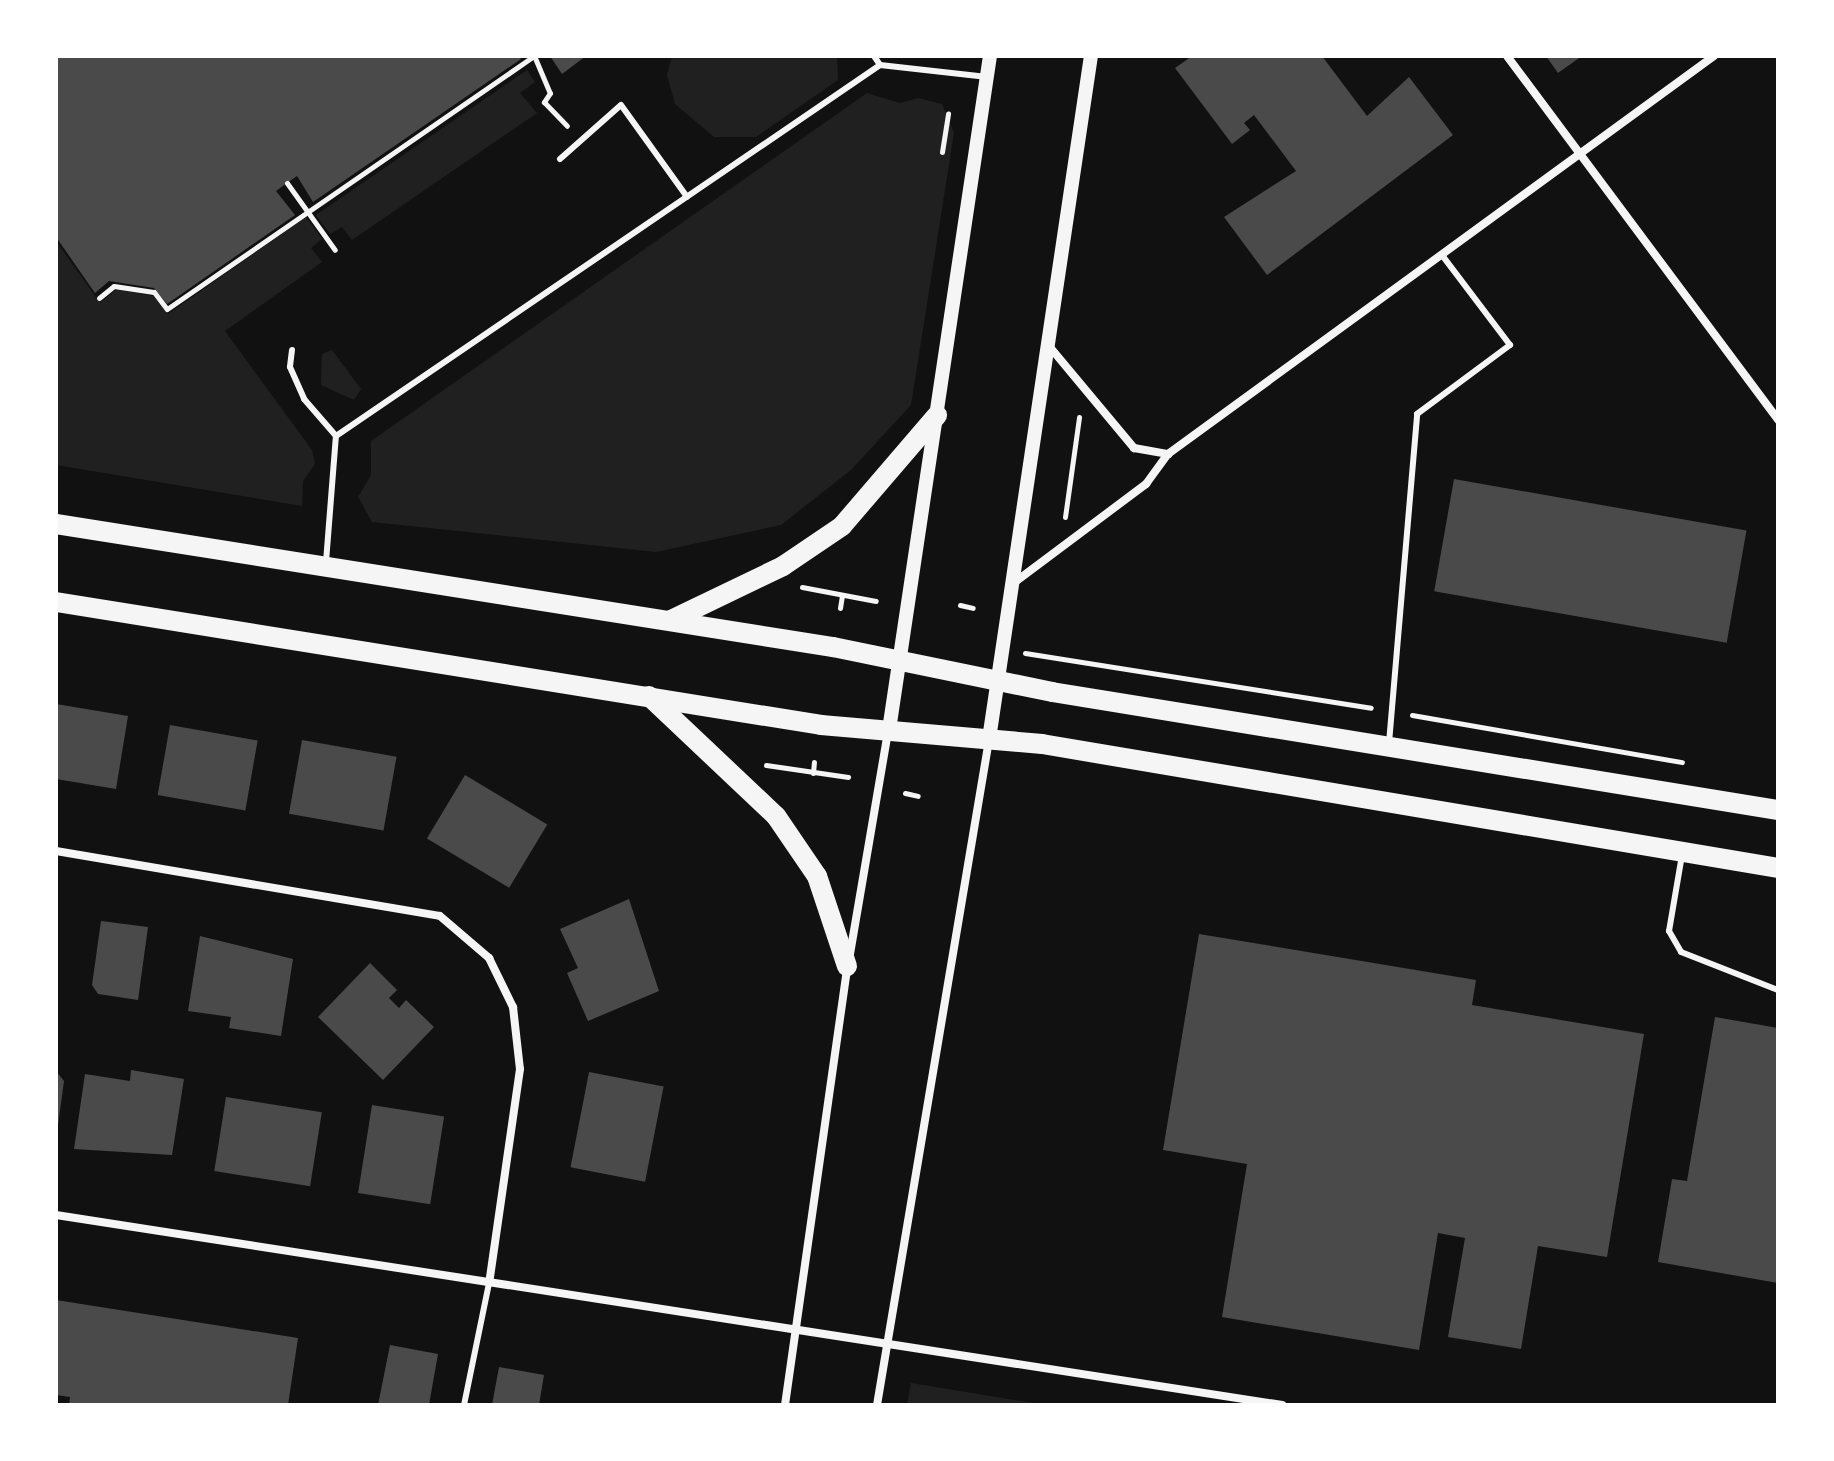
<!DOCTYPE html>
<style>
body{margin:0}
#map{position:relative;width:1834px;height:1461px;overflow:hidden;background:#111;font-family:Ubuntu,sans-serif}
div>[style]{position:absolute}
.green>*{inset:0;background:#202020}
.building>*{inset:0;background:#4a4a4a;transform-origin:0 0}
.path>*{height:5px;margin:-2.5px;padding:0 2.5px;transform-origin:2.5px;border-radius:2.5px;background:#f5f5f5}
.service>*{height:6px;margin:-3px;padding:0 3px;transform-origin:3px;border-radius:3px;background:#f5f5f5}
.minor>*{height:8px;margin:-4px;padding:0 4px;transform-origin:4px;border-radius:4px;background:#f5f5f5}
.tertiary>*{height:14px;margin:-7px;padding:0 7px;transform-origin:7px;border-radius:7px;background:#f5f5f5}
.primary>*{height:20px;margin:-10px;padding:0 10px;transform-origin:10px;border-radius:10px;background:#f5f5f5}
span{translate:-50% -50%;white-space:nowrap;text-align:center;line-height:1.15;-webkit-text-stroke:6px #fff;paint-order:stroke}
.frame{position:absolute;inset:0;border:58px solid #fff;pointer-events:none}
</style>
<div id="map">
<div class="green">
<i style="clip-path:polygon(672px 56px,837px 56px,838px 80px,756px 137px,714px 137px,675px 104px,667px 75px)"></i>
<i style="clip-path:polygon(527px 70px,535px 82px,520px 93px,537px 113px,352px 240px,342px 227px,330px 234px,316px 215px)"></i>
<i style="clip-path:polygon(867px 93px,900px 103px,918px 98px,942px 104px,954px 133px,911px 405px,851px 470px,781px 525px,656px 552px,372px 522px,358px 497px,371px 475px,371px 441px)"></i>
<i style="clip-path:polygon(306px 217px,322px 239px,311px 248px,322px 262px,225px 331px,312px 450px,315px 464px,303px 481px,302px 506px,56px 465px,56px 241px,100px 303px,117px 289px,153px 296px,168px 314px)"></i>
<i style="clip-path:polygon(332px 350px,361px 389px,354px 400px,321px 385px,322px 354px)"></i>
<i style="clip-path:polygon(911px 1383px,1046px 1405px,907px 1405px)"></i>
</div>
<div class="building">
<i style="clip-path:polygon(56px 56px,519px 56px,521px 59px,313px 202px,297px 176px,287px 183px,276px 191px,295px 215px,167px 304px,154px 288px,109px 281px,95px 293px,56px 237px)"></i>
<i style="clip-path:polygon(550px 56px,586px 56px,562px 74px)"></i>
<i style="clip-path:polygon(1192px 56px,1322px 56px,1367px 116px,1409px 77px,1453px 135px,1267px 275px,1224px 217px,1296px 171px,1254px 115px,1244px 123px,1250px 130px,1232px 144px,1175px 68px)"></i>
<i style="clip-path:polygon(1546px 56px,1582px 56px,1558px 73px)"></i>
<i style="left:1454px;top:479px;width:297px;height:114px;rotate:10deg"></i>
<i style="clip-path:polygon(56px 704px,128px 716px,116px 789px,56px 779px)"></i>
<i style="left:170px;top:725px;width:89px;height:71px;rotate:10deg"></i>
<i style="left:302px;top:740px;width:96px;height:75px;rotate:10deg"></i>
<i style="left:465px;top:775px;width:96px;height:74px;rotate:31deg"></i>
<i style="clip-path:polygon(629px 899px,659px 991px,588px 1021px,567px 973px,578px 968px,560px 929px)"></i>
<i style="clip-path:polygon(101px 921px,148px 927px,138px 1000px,98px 994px,92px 985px)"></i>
<i style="clip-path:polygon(1199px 934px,1476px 980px,1472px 1005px,1644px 1034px,1607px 1257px,1538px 1246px,1521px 1349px,1448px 1337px,1465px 1238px,1438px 1233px,1419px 1350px,1222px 1317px,1247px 1164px,1163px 1150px)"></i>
<i style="clip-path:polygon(200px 936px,293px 959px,281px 1036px,229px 1028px,231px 1017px,188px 1011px)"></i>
<i style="clip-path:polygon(370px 963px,397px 990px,389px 998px,399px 1008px,406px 1000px,434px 1027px,383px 1080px,318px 1017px)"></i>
<i style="clip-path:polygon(1715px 1017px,1778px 1028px,1778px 1283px,1658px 1262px,1672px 1179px,1687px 1181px)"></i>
<i style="clip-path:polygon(131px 1070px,184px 1079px,172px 1155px,74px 1149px,85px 1074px,130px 1081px)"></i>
<i style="clip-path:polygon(56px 1071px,64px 1081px,58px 1125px,56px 1124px)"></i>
<i style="left:589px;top:1072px;width:76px;height:97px;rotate:11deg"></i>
<i style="left:226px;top:1097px;width:97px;height:75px;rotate:9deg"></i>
<i style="left:372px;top:1105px;width:73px;height:89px;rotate:9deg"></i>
<i style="clip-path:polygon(56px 1300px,298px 1338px,288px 1405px,69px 1405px,70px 1397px,56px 1395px)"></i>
<i style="clip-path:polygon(390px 1345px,438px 1354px,429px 1405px,378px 1405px)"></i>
<i style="clip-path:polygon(499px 1367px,544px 1375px,539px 1405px,492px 1405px)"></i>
</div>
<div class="path">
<i style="left:535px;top:58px;width:38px;rotate:67deg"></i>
<i style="left:550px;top:93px;width:11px;rotate:124deg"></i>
<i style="left:544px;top:102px;width:33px;rotate:46deg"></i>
<i style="left:942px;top:152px;width:39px;rotate:-81deg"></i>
<i style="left:287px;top:183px;width:82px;rotate:54.4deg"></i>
<i style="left:99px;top:298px;width:19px;rotate:-39deg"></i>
<i style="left:114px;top:286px;width:40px;rotate:8.5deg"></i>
<i style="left:154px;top:292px;width:21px;rotate:53deg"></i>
<i style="left:167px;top:309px;width:446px;rotate:-34.6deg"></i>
<i style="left:1065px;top:517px;width:101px;rotate:-82deg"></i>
<i style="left:802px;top:587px;width:75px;rotate:10.7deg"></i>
<i style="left:960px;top:605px;width:13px;rotate:13deg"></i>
<i style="left:840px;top:608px;width:13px;rotate:-81deg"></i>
<i style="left:1025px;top:653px;width:350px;rotate:9deg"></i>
<i style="left:1412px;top:715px;width:274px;rotate:9.9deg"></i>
<i style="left:766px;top:765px;width:83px;rotate:8.3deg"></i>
<i style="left:813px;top:773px;width:11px;rotate:-85deg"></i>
<i style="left:905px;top:793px;width:13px;rotate:13deg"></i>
</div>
<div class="service">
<i style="left:874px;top:56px;width:11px;rotate:56deg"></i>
<i style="left:880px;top:65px;width:108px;rotate:6.4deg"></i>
<i style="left:560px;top:159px;width:81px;rotate:-41.5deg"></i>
<i style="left:621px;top:105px;width:113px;rotate:54.3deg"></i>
<i style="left:292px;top:350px;width:17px;rotate:97deg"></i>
<i style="left:290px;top:367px;width:35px;rotate:66deg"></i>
<i style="left:304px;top:399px;width:49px;rotate:49.1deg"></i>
<i style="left:326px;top:562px;width:126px;rotate:-85.5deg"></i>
<i style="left:336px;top:436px;width:658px;rotate:-34.29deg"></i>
<i style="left:1389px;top:743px;width:330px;rotate:-85.1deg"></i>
<i style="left:1417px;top:414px;width:116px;rotate:-36.6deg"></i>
<i style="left:1510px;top:345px;width:113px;rotate:-127.1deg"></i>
<i style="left:1682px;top:855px;width:77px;rotate:99.7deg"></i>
<i style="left:1669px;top:931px;width:24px;rotate:60deg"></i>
<i style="left:1681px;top:952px;width:104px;rotate:21.4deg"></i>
<i style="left:464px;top:1405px;width:125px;rotate:-78.4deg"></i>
</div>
<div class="minor">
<i style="left:1507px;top:56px;width:454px;rotate:53.3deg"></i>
<i style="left:1049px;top:346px;width:133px;rotate:50.2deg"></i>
<i style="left:1134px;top:448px;width:35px;rotate:10deg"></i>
<i style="left:1015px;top:582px;width:164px;rotate:-36.8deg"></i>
<i style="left:1146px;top:484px;width:37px;rotate:-54deg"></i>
<i style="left:1168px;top:454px;width:676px;rotate:-36.09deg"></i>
<i style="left:56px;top:851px;width:389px;rotate:9.6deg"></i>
<i style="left:440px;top:916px;width:65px;rotate:40.6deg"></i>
<i style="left:489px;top:958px;width:55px;rotate:63.9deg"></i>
<i style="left:513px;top:1007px;width:62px;rotate:83.6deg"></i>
<i style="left:520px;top:1069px;width:216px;rotate:98.2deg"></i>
<i style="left:850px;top:954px;width:226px;rotate:-80.3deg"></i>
<i style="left:56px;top:1215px;width:1241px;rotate:8.81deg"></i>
<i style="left:785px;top:1405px;width:441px;rotate:-81.9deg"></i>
<i style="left:877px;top:1405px;width:674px;rotate:-80.44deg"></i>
</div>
<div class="tertiary">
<i style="left:889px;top:730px;width:682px;rotate:-81.48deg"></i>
<i style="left:989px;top:739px;width:691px;rotate:-81.51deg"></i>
</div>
<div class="primary">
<i style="left:56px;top:524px;width:787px;rotate:9deg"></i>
<i style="left:833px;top:647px;width:224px;rotate:11.6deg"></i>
<i style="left:1052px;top:692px;width:736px;rotate:9.23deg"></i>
<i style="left:56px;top:602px;width:775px;rotate:9.13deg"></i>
<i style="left:821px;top:725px;width:222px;rotate:4.9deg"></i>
<i style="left:1042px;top:744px;width:746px;rotate:9.56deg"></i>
<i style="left:671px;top:620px;width:124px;rotate:-25.7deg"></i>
<i style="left:783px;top:566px;width:71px;rotate:-34.1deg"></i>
<i style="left:842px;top:526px;width:146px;rotate:-49.4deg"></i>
<i style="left:649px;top:696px;width:175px;rotate:43.4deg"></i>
<i style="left:776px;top:816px;width:73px;rotate:55.7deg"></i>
<i style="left:817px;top:876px;width:95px;rotate:71.6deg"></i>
</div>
<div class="frame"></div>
</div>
